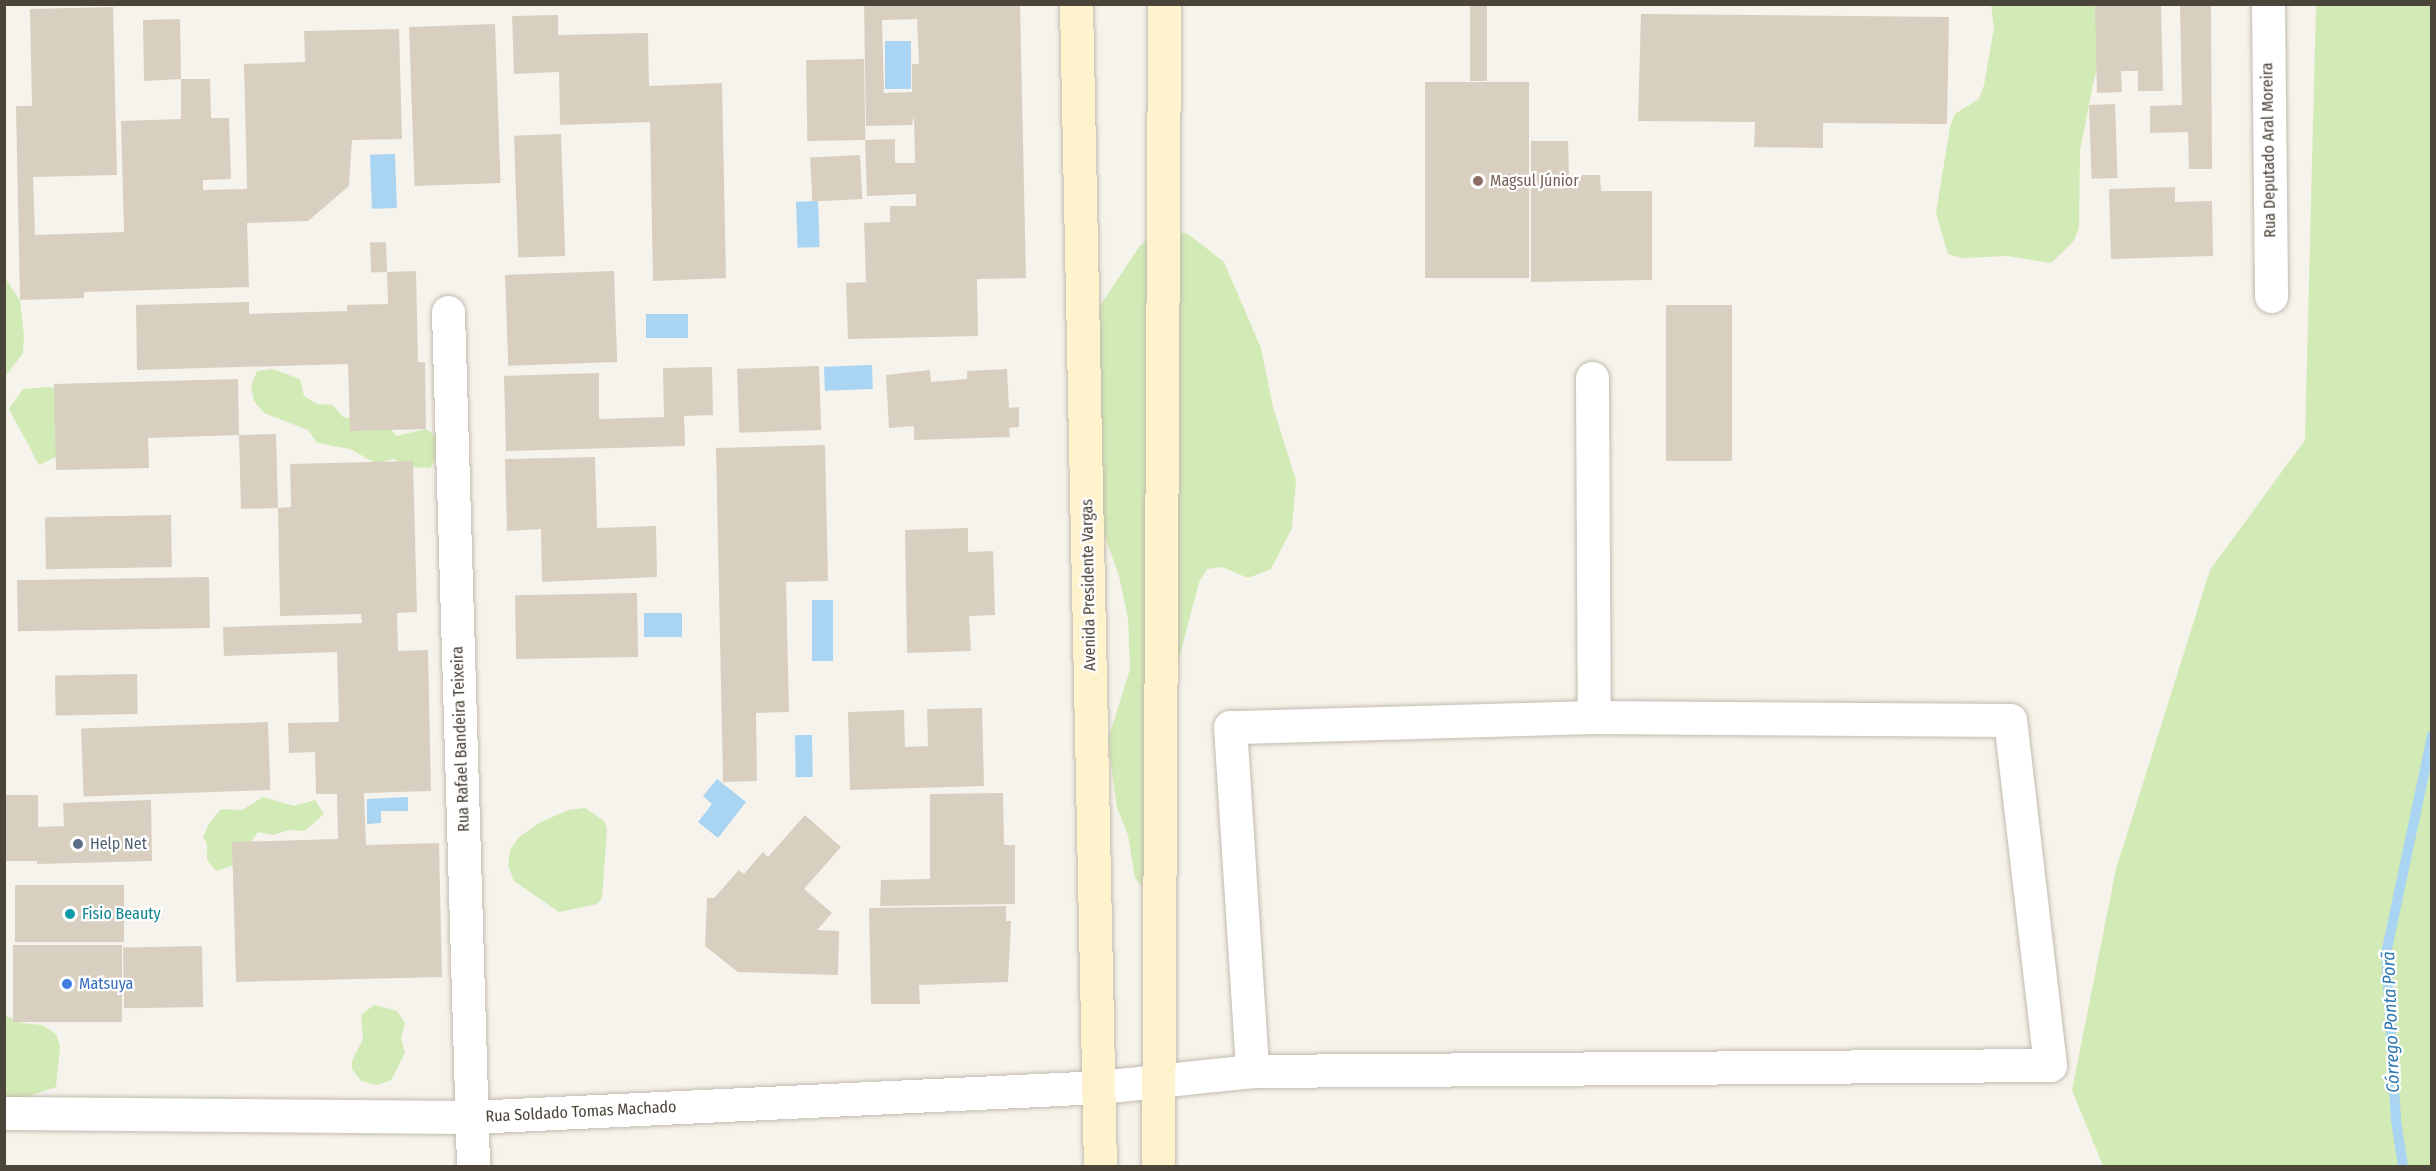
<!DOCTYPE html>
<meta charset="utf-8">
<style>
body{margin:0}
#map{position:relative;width:2436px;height:1171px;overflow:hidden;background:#f6f3ec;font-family:"Fira Sans Condensed",sans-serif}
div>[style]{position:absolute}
.green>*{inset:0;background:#d2eab5}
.water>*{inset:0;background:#a9d4f2;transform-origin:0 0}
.stream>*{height:10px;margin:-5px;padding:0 5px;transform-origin:5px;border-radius:5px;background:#a9d4f2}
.building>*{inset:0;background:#d8cfc1;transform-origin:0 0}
.roads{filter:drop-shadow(0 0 2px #c2bbae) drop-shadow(0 0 2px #c2bbae)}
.street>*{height:33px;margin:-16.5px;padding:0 16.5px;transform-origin:16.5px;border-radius:16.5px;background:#fff}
.secondary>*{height:33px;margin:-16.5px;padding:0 16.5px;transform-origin:16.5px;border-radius:16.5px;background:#fff3cd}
.dots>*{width:16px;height:16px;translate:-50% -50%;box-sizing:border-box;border:3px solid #fff;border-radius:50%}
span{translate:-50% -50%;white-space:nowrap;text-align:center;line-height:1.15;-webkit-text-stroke:4.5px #fff;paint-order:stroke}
.street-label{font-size:16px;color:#4b4439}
.education-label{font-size:16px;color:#785e54}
.left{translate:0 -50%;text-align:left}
.service-label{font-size:16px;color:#4e5e75}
.culture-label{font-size:16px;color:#0d838f}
.shop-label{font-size:16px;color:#366cbe}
.water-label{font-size:18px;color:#2e7ab2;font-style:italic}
.frame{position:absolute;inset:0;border:6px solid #4b4439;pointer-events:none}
</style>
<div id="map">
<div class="green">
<i style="clip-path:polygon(1991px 5px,2115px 5px,2093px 84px,2080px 151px,2079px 228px,2073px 242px,2051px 263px,2007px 256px,1962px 258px,1948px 254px,1936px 213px,1950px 127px,1955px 114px,1979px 99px,1984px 85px,1994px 28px)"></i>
<i style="clip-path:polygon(2316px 5px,2431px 5px,2431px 1166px,2103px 1166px,2072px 1090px,2116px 869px,2210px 570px,2305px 440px)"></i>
<i style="clip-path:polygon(1160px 228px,1188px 234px,1224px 262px,1261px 348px,1273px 407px,1296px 480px,1292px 528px,1271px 569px,1248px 578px,1222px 567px,1207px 569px,1199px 582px,1163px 720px,1144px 889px,1135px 878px,1128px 835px,1117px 808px,1108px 740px,1130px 669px,1128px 618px,1119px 576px,1095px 508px,1085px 347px,1100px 306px,1139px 247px)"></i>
<i style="clip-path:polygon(5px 278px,20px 300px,24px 336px,23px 353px,5px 377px)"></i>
<i style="clip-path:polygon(272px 369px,300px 379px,304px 396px,317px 404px,333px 405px,343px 417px,387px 423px,396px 436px,426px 429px,440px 439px,439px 454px,430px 468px,407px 467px,393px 459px,377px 464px,350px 449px,317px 443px,308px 430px,264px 413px,254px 401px,251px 386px,257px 371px)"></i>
<i style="clip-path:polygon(48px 387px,56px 388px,58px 456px,39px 465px,9px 409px,23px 389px)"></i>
<i style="clip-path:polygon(263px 797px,294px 806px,315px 800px,324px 814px,305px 831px,289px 830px,273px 835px,258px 832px,234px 865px,216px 871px,207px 860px,207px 844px,203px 837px,210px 822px,221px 809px,242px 810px)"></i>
<i style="clip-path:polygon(585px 808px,604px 821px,607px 829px,602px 898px,597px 904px,559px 912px,514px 881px,508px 866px,510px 850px,519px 837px,539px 823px,568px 810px)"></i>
<i style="clip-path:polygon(374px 1005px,397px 1011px,405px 1023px,401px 1038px,405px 1053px,391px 1080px,377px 1085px,361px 1081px,352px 1069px,352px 1061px,363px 1039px,361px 1015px)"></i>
<i style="clip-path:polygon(4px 1015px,22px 1023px,42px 1025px,56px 1034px,60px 1046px,56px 1087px,5px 1104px)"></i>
</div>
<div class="water">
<i style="left:885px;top:41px;width:26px;height:48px"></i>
<i style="left:395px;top:154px;width:54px;height:25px;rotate:88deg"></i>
<i style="left:818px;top:201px;width:46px;height:22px;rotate:88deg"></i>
<i style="left:688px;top:314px;width:24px;height:42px;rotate:90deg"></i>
<i style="left:872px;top:365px;width:24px;height:48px;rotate:88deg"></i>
<i style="left:812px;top:600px;width:21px;height:61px"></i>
<i style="left:682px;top:613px;width:24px;height:38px;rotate:90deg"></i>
<i style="left:812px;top:735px;width:42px;height:17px;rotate:89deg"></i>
<i style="clip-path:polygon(717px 779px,746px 802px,718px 838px,698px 822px,712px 804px,703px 796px)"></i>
<i style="clip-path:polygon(408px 797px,408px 811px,381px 811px,381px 823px,367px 824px,367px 799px)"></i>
</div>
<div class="stream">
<i style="left:2403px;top:1166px;width:47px;rotate:-98.7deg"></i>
<i style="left:2396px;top:1120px;width:166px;rotate:-93.4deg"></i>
<i style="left:2386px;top:954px;width:223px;rotate:-78.1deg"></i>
</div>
<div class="building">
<i style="clip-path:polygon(evenodd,864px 4px,1020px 4px,1026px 278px,977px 279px,978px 336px,848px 339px,846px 283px,866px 282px,864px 223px,890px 222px,890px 206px,916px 206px,916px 194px,867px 196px,865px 140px,895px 139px,895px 163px,915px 163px,914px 115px,912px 125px,866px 126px,864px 4px,917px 19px,919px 64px,912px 64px,912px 92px,884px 93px,882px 20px,917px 19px)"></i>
<i style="left:1470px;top:4px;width:17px;height:77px"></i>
<i style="clip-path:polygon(2095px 4px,2161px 4px,2163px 91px,2138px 91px,2138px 71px,2121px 71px,2122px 92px,2097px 93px)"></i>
<i style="clip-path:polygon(2180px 4px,2211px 4px,2212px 169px,2189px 169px,2188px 132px,2150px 133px,2150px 106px,2182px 105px)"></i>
<i style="clip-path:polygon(113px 7px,117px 175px,33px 177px,35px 235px,124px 232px,121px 121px,181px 119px,181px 79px,144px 81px,143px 20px,180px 19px,181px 79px,210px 79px,211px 118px,229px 118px,231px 179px,203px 180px,203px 190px,247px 189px,244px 64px,305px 62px,304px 31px,399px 29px,402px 139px,352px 140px,349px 186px,308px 221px,247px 223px,249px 287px,84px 292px,84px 298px,20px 300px,16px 106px,32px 106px,30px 9px)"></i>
<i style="clip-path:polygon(1641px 14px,1949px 17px,1947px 124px,1823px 123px,1823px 148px,1754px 147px,1755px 122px,1638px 121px)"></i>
<i style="clip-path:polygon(558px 15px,558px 35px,648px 33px,649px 86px,722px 83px,726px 278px,653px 281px,650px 122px,560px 125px,559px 72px,514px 74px,512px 16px)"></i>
<i style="left:495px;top:24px;width:159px;height:86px;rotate:88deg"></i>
<i style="left:864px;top:59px;width:81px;height:58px;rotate:89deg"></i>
<i style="left:1529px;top:82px;width:196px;height:104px;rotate:90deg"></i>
<i style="left:2115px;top:104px;width:74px;height:26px;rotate:88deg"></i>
<i style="left:561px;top:134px;width:122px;height:47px;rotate:88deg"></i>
<i style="clip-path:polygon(1531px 141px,1568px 141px,1569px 175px,1600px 175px,1601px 191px,1652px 191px,1652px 280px,1531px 282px)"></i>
<i style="left:860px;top:155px;width:44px;height:50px;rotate:87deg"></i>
<i style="clip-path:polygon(2175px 187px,2175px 202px,2212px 201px,2213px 256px,2111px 259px,2109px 189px)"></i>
<i style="left:386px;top:242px;width:30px;height:16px;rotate:88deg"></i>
<i style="clip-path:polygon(416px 271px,418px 362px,425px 362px,426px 429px,350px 431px,348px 364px,137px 370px,136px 305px,249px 302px,249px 314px,347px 311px,347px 305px,388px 304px,387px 272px)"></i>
<i style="left:614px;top:271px;width:91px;height:109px;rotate:88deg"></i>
<i style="left:1666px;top:305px;width:66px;height:156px"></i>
<i style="left:819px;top:366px;width:64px;height:82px;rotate:88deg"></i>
<i style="clip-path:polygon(712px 367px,713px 415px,684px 416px,685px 446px,506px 451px,504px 376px,599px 373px,599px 419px,664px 417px,663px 368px)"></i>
<i style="clip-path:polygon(1007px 369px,1009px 408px,1019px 407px,1019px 427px,1009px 428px,1010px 437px,914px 440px,914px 426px,889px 428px,886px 375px,930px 370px,931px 382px,967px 379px,967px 371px)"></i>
<i style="clip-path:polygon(238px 379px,239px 435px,276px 434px,278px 508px,241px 509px,239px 435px,148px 438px,149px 468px,56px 470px,54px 384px)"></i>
<i style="clip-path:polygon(825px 445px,828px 581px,786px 582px,789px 712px,756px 713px,757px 781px,723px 782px,716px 448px)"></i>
<i style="clip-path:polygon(595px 457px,597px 528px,656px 526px,657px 577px,542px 582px,541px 529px,507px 531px,505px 459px)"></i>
<i style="clip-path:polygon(413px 461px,417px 612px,397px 613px,398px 651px,428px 650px,431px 791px,364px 793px,366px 845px,439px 843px,442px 977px,236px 982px,232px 842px,338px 839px,337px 794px,316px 794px,315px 752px,289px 753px,288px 723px,339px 722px,337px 652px,224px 656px,223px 627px,362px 623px,361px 614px,280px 616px,278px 508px,291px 507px,290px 464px)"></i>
<i style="left:171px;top:515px;width:52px;height:126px;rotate:89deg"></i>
<i style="clip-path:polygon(968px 528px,968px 552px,993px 551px,995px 615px,969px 616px,971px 651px,907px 653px,905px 530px)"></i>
<i style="left:209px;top:577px;width:51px;height:192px;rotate:89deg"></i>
<i style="left:637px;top:593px;width:64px;height:122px;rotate:89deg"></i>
<i style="left:137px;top:674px;width:40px;height:82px;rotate:89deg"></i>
<i style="clip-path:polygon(982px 708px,984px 786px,850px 790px,848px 712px,904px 710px,905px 747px,928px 746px,927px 709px)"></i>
<i style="left:268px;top:722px;width:68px;height:187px;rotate:88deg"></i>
<i style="clip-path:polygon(1003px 793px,1004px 845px,1015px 845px,1015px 904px,880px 906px,881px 880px,930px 879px,930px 794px)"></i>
<i style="clip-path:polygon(4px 795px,38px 795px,38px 827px,64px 826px,63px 803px,151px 800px,152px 861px,37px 864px,37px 861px,4px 861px)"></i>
<i style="clip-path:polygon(805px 815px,841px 847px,804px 889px,832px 913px,817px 930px,839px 931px,838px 975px,738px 972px,705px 946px,707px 898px,714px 898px,739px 870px,744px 874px,763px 852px,768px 857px)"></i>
<i style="left:124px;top:885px;width:57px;height:109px;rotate:90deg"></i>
<i style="clip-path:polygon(1006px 906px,1006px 921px,1011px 921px,1008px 982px,919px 985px,920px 1004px,871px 1004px,869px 908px)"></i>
<i style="left:122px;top:945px;width:77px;height:109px;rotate:90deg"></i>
<i style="left:202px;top:946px;width:61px;height:79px;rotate:89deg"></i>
</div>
<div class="roads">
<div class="street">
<i style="left:2268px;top:4px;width:292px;rotate:89.4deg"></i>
<i style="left:448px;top:312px;width:854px;rotate:88.32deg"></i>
<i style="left:1592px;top:378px;width:339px;rotate:89.7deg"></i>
<i style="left:4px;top:1113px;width:468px;rotate:0.5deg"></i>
<i style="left:472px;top:1117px;width:629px;rotate:-2.73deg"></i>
<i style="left:1100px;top:1087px;width:153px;rotate:-6deg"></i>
<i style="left:1252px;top:1071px;width:798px;rotate:-0.43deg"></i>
<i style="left:2050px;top:1065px;width:347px;rotate:-96.6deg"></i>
<i style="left:2010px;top:720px;width:416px;rotate:-179.6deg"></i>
<i style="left:1594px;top:717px;width:364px;rotate:178.4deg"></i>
<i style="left:1230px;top:727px;width:345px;rotate:86.3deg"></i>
</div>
<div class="secondary">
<i style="left:1076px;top:4px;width:1162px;rotate:88.82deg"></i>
<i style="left:1158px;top:1166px;width:1162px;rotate:-89.7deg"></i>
</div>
</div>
<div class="dots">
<i style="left:1478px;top:181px;background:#8d6e63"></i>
<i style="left:78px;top:844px;background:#5c6f8a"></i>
<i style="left:70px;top:914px;background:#0f9aa8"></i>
<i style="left:67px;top:984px;background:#3f7fe0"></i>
</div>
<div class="street-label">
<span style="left:2269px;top:150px;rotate:-91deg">Rua Deputado Aral Moreira</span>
<span style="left:1089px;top:585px;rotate:-91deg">Avenida Presidente Vargas</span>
<span style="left:461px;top:739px;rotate:-92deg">Rua Rafael Bandeira Teixeira</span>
<span style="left:581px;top:1112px;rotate:-3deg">Rua Soldado Tomas Machado</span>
</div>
<div class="education-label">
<span class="left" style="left:1490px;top:181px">Magsul Júnior</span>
</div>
<div class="service-label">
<span class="left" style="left:90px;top:844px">Help Net</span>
</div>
<div class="culture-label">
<span class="left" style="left:82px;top:914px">Fisio Beauty</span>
</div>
<div class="shop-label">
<span class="left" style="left:79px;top:984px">Matsuya</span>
</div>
<div class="water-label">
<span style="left:2391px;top:1022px;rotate:-92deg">Córrego Ponta Porã</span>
</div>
<div class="frame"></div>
</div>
